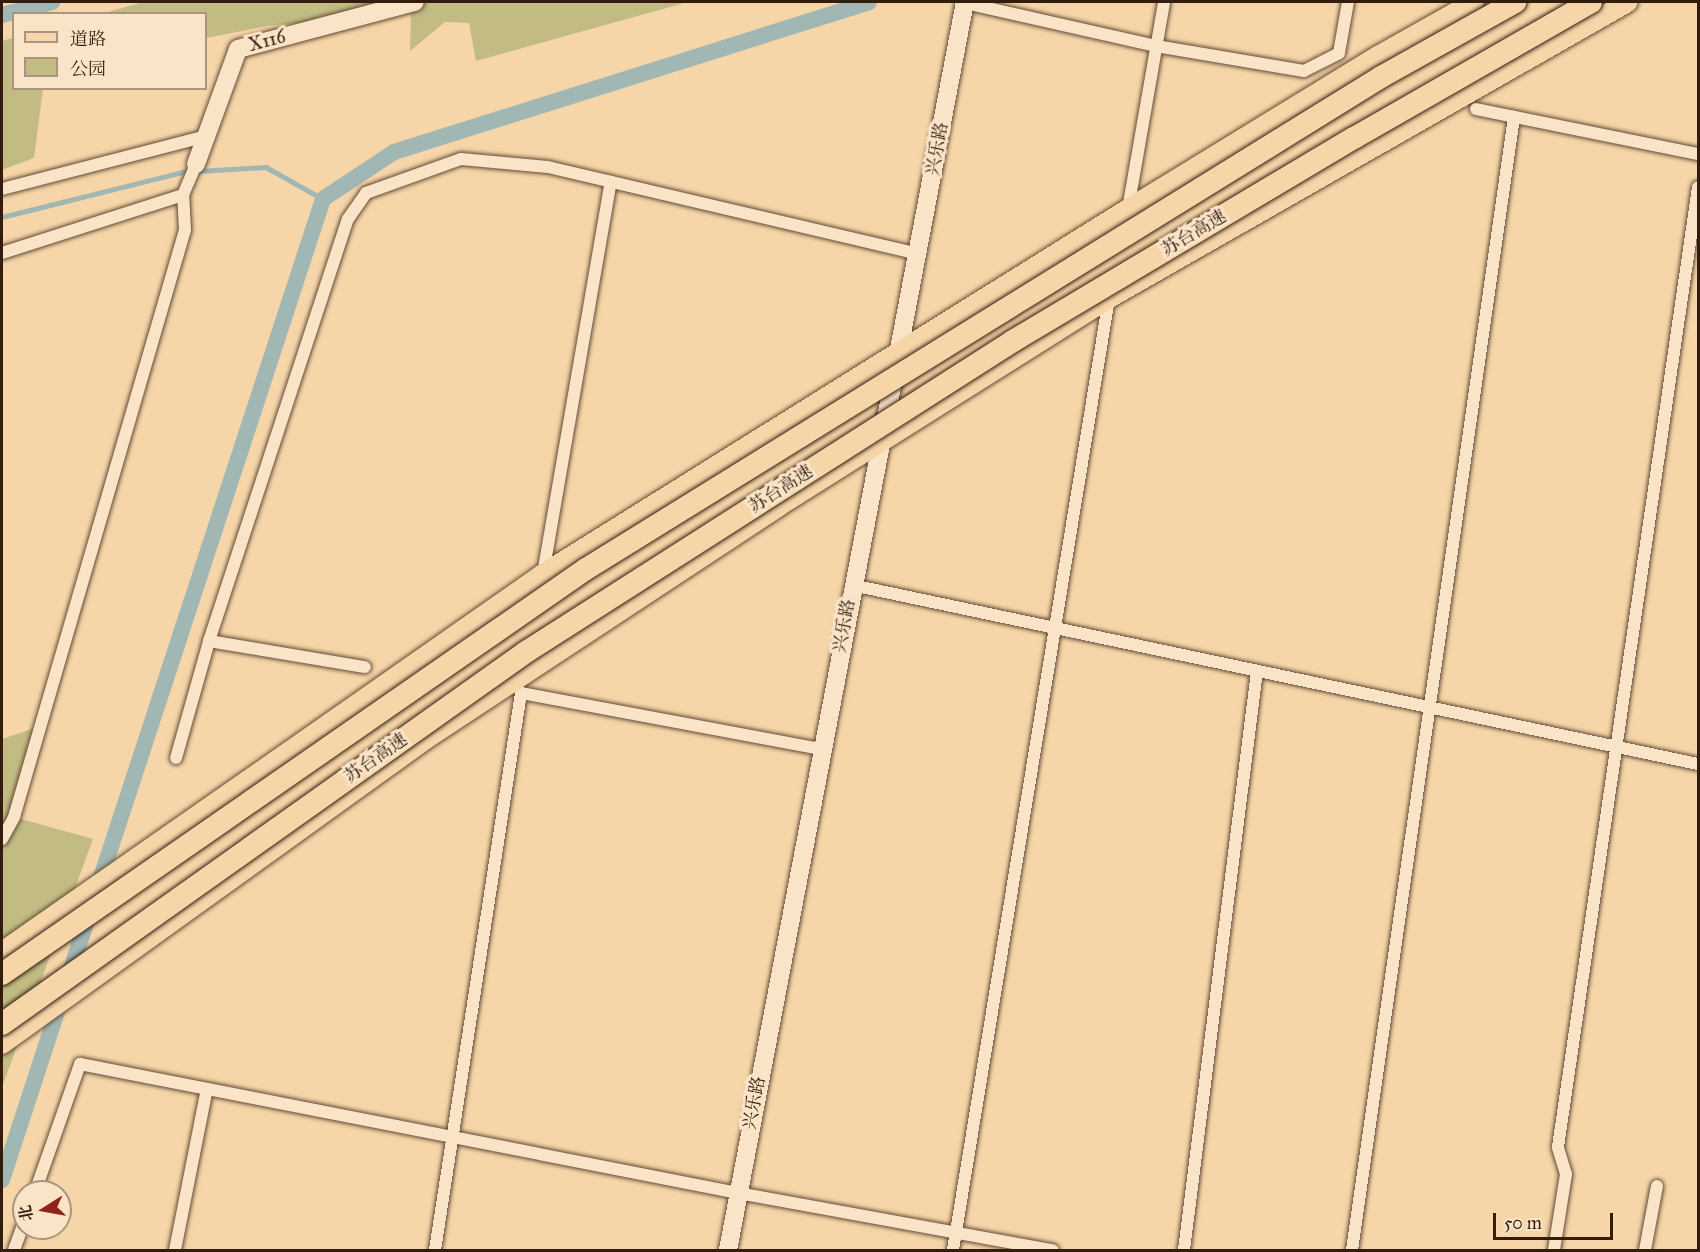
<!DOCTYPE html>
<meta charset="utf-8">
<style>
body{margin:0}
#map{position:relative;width:1700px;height:1252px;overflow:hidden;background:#f6d6a9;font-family:"IM FELL Great Primer","Noto Serif SC",serif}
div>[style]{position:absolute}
.green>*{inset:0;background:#c2bc84}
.stream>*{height:4.5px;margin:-2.25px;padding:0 2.25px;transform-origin:2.25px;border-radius:2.25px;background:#a1b7b3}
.canal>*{height:16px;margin:-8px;padding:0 8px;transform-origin:8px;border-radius:8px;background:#a1b7b3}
.roads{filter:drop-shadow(0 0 2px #644a35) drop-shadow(0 0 2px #644a35)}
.street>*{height:12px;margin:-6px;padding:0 6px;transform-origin:6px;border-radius:6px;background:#f9e4c7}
.secondary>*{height:18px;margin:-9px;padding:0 9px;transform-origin:9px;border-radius:9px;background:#f9e4c7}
.primary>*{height:20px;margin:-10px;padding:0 10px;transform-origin:10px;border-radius:10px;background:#f6d6a9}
.bridges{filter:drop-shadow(0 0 2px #331b0e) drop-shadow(0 0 2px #331b0e)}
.highway-bridge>*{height:22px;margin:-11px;padding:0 11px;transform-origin:11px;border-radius:11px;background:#f6d6a9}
span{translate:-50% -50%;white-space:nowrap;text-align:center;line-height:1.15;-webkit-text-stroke:6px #f9e4c7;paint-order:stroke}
.street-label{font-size:18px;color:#331b0e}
.frame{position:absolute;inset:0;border:3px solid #331b0e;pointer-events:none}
.legend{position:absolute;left:12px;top:12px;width:195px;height:78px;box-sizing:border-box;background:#f9e4c7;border:2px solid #aa947d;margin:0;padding:8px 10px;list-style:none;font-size:18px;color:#331b0e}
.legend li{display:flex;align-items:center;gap:12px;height:30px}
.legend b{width:30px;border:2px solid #aa947d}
.north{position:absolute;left:12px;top:1180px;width:60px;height:60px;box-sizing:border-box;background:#f9e4c7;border:2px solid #aa947d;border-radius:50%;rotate:259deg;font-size:16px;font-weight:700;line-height:24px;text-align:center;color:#331b0e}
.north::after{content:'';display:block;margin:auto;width:21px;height:27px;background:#8f2418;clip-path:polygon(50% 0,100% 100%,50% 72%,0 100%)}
.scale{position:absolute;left:1493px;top:1213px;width:120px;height:27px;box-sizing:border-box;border:3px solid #331b0e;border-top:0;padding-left:8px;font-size:18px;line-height:21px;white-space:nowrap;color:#331b0e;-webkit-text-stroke:4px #f9e4c7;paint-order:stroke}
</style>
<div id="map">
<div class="green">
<i style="clip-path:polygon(144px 2px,688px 2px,476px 61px,469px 23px,445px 22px,410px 51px,411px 12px,267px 26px,206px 38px,206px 14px,100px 14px)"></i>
<i style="clip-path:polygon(13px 38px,14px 88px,43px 89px,34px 158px,2px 170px,2px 41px)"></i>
<i style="clip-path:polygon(41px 726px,14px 817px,93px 839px,2px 1087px,2px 739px)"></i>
</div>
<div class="stream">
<i style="left:2px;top:217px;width:186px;rotate:-14deg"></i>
<i style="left:182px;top:172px;width:84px;rotate:-3.4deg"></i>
<i style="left:266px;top:167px;width:65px;rotate:29.3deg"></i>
</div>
<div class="canal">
<i style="left:2px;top:15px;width:52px;rotate:-14.6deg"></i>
<i style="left:2px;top:1180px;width:1032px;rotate:-71.88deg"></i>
<i style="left:323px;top:199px;width:85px;rotate:-33.5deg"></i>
<i style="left:394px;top:152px;width:498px;rotate:-17.5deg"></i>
</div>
<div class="roads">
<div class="street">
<i style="left:965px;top:3px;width:196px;rotate:12.7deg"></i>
<i style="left:1156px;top:46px;width:150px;rotate:9.6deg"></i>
<i style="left:1304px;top:71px;width:39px;rotate:-27deg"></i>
<i style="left:1339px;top:53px;width:52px;rotate:-80deg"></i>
<i style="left:1476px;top:109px;width:227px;rotate:11.5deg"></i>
<i style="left:2px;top:189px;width:212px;rotate:-14.5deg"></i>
<i style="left:1128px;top:209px;width:210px;rotate:-80.1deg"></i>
<i style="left:2px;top:253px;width:190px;rotate:-17.8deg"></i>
<i style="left:543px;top:574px;width:398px;rotate:-80.2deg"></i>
<i style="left:852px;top:585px;width:865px;rotate:11.95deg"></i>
<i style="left:209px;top:641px;width:158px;rotate:9.5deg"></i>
<i style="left:176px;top:758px;width:122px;rotate:-74.2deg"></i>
<i style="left:209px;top:641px;width:444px;rotate:-71.8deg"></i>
<i style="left:348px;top:219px;width:32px;rotate:-55deg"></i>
<i style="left:366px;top:193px;width:101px;rotate:-19.7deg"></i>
<i style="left:461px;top:159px;width:87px;rotate:5.3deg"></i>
<i style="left:548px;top:167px;width:378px;rotate:13.2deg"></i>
<i style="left:2px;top:839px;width:25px;rotate:-61deg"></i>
<i style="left:14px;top:817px;width:611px;rotate:-73.76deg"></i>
<i style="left:185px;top:230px;width:35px;rotate:-93deg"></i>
<i style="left:183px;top:195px;width:34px;rotate:-67deg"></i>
<i style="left:35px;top:1192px;width:136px;rotate:-70.6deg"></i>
<i style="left:80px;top:1064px;width:671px;rotate:11.09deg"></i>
<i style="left:738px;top:1193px;width:320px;rotate:10.3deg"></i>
<i style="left:14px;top:1250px;width:30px;rotate:-70deg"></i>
<i style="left:175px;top:1250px;width:164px;rotate:-78.8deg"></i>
<i style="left:435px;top:1250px;width:564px;rotate:-81.22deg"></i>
<i style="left:521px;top:693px;width:305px;rotate:10.6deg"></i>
<i style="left:953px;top:1250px;width:965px;rotate:-80.69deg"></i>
<i style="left:1184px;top:1250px;width:584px;rotate:-82.81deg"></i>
<i style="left:1352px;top:1250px;width:1145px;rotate:-81.86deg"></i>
<i style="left:1554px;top:1250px;width:77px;rotate:-81deg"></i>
<i style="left:1566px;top:1174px;width:28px;rotate:-107deg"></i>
<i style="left:1558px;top:1147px;width:970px;rotate:-81.7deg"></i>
<i style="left:1645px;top:1250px;width:65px;rotate:-79.4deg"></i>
</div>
<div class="secondary">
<i style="left:196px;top:164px;width:122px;rotate:-69.9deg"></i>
<i style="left:238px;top:49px;width:183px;rotate:-14.9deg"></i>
<i style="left:728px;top:1250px;width:1270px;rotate:-79.25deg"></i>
</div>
<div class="primary">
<i style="left:2px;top:952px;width:660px;rotate:-34.94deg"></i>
<i style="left:543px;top:574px;width:690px;rotate:-31.96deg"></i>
<i style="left:1128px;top:209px;width:293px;rotate:-31.5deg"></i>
<i style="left:1378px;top:56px;width:110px;rotate:-29.4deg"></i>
<i style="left:2px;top:1044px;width:522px;rotate:-35.73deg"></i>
<i style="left:426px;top:739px;width:423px;rotate:-33.4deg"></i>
<i style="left:779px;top:506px;width:390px;rotate:-32.2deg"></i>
<i style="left:1109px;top:298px;width:597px;rotate:-29.7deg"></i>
</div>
</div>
<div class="bridges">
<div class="highway-bridge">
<i style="left:2px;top:974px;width:711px;rotate:-34.74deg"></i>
<i style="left:586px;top:569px;width:935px;rotate:-31.75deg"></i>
<i style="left:1381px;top:77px;width:154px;rotate:-29.2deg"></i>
<i style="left:2px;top:1024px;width:643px;rotate:-35.37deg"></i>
<i style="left:526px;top:652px;width:578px;rotate:-32.56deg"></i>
<i style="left:1013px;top:341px;width:397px;rotate:-30.8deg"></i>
<i style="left:1354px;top:138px;width:273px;rotate:-29.8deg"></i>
</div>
</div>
<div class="street-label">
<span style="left:267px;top:41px;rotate:-15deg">X116</span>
<span style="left:937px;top:149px;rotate:-79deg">兴乐路</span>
<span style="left:1194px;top:233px;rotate:-31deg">苏台高速</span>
<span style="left:781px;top:489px;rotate:-33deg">苏台高速</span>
<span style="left:844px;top:626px;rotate:-79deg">兴乐路</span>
<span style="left:376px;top:758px;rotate:-35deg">苏台高速</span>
<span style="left:754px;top:1103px;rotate:-79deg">兴乐路</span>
</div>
<div class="frame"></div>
<ul class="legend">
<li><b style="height:8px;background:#f6d6a9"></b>道路</li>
<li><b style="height:16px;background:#c2bc84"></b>公园</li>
</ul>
<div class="north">北</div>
<div class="scale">50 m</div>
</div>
